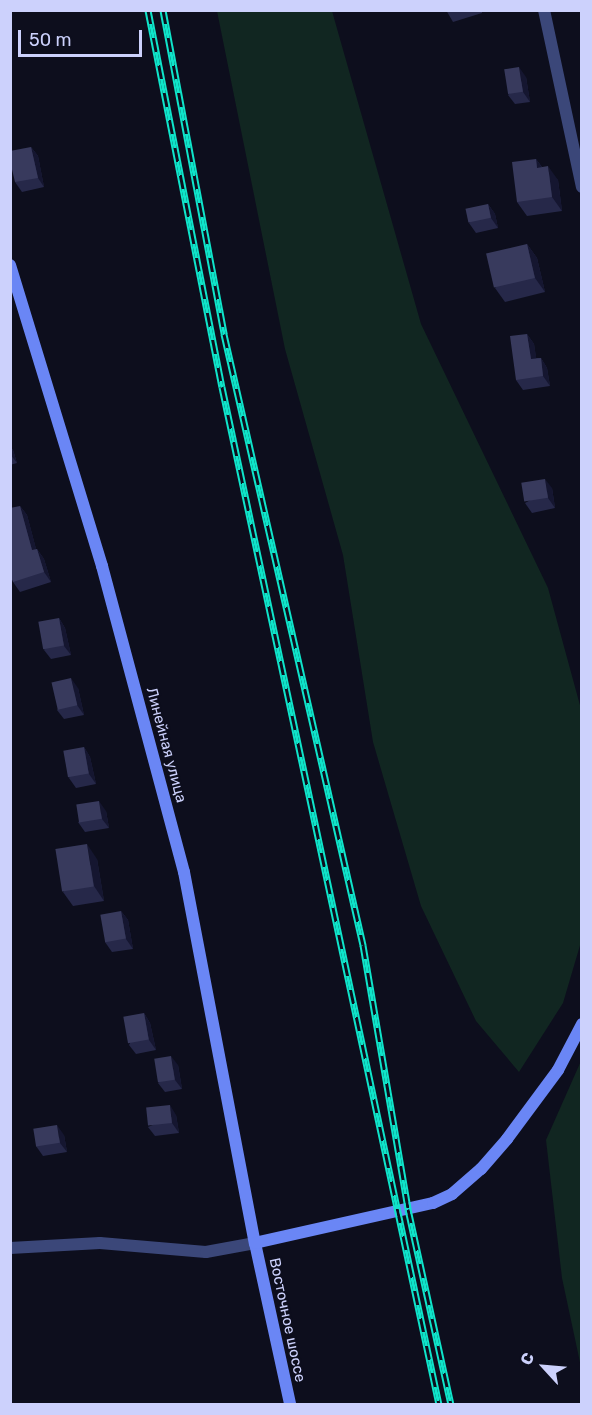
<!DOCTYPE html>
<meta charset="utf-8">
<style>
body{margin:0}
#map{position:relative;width:592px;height:1415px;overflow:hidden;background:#0d0e1d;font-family:Rubik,sans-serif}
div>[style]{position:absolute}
.green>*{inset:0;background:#112621}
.street>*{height:12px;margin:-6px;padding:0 6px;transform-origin:6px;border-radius:6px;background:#3b4779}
.secondary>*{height:12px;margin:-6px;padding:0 6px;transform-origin:6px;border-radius:6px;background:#6a86f5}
.rail>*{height:7px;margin-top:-3.5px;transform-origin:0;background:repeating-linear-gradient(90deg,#0d0e1d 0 14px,#0fe5ca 0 28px);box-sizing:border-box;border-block:2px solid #0fe5ca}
.wall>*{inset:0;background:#262849}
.shaded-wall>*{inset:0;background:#151630}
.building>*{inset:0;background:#383a5d;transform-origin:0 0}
span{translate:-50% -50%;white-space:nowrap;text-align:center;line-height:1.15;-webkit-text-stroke:4.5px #0d0e1d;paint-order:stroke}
.street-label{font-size:15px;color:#ccd1fc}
.frame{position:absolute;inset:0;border:12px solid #ccd1fc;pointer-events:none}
.north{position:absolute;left:514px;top:1337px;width:60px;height:60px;-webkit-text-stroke:4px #0d0e1d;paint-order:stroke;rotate:296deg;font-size:16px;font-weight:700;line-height:24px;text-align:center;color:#ccd1fc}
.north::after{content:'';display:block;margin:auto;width:21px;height:27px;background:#ccd1fc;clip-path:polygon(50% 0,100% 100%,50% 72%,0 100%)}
.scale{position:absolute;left:18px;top:30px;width:124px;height:27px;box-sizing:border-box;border:3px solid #ccd1fc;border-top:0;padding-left:8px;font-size:18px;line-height:21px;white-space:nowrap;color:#ccd1fc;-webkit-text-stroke:4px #0d0e1d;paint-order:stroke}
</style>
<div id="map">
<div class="green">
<i style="clip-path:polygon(217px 11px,332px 11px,421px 324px,548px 588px,581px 709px,581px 942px,563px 1003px,519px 1072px,476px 1021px,421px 906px,373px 742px,343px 555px,285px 349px)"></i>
<i style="clip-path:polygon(581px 1061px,581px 1367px,562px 1278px,546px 1140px)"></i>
</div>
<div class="street">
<i style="left:544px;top:10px;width:181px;rotate:77.9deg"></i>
<i style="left:10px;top:1248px;width:90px;rotate:-3.2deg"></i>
<i style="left:100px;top:1243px;width:106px;rotate:4.9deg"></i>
<i style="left:206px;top:1252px;width:50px;rotate:-10.4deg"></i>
</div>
<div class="secondary">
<i style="left:10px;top:265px;width:315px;rotate:73deg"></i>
<i style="left:102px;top:566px;width:317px;rotate:75deg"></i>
<i style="left:184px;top:872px;width:378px;rotate:79.2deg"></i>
<i style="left:255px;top:1243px;width:165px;rotate:77.7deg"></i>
<i style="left:255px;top:1243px;width:182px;rotate:-12.7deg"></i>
<i style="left:433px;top:1203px;width:21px;rotate:-25deg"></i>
<i style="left:452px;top:1194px;width:38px;rotate:-41deg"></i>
<i style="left:481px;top:1169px;width:40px;rotate:-49deg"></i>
<i style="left:507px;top:1139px;width:86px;rotate:-53.5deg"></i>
<i style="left:558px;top:1070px;width:52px;rotate:-62.4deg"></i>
</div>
<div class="rail">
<i style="left:148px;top:10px;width:384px;rotate:78.9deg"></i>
<i style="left:222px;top:387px;width:1040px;rotate:77.96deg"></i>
<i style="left:163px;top:10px;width:330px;rotate:79.3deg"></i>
<i style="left:224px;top:334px;width:627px;rotate:77.18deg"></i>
<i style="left:363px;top:945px;width:268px;rotate:80.3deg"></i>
<i style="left:408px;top:1209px;width:200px;rotate:77.6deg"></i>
</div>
<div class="wall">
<i style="clip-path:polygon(446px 10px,482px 10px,482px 13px,453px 22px)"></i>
<i style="clip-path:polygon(526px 77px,530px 102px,515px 104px,508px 95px)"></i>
<i style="clip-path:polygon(31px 147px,38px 156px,44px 187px,22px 192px,15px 182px)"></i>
<i style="clip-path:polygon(536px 159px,542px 167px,558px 180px,562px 211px,527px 216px,517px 202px)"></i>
<i style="clip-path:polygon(488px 204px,495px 214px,498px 228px,476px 233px,469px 223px)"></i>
<i style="clip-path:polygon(527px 244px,537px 258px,545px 292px,505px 302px,495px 288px)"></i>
<i style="clip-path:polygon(527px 334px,534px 344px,536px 358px,541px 358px,547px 368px,550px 386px,523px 390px,516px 380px)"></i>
<i style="clip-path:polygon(10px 446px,13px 450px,17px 463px,10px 465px)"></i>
<i style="clip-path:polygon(552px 488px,555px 508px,532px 513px,525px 503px)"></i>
<i style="clip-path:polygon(20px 506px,27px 515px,36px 549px,37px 549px,44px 559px,51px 582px,20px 592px,13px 582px,12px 557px)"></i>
<i style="clip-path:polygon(59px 618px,65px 628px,71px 655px,51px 659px,44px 650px)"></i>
<i style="clip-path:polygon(78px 688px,84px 715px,64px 719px,57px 710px)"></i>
<i style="clip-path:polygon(84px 747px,90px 757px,96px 784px,76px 788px,69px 778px)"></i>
<i style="clip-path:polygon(106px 811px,109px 828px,85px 832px,78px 822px)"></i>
<i style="clip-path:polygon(97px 859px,104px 901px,73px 906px,63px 892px)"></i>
<i style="clip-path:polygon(121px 911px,128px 920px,133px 949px,112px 952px,105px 942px)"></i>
<i style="clip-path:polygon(144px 1013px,150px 1023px,156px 1050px,136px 1054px,129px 1045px)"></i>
<i style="clip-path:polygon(178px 1065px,182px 1089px,165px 1092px,158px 1083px)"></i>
<i style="clip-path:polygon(176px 1115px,179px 1133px,155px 1136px,148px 1127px)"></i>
<i style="clip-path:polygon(64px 1135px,67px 1152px,43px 1156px,36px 1146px)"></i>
</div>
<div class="shaded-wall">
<i style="clip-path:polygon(519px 67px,526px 77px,530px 102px,523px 92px)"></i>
<i style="clip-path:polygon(31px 147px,38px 156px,44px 187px,38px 178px)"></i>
<i style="clip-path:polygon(536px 159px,546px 173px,537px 168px)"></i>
<i style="clip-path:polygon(548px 166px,558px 180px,562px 211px,552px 197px)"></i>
<i style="clip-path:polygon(488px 204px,495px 214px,498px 228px,491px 218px)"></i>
<i style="clip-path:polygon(527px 244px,537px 258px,545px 292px,535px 278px)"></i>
<i style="clip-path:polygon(527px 334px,534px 344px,538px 369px,531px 359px)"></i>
<i style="clip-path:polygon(541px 358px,547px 368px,550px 386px,543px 376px)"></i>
<i style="clip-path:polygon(10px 446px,13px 450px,17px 463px,10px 454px)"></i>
<i style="clip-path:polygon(545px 479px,552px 488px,555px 508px,548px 498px)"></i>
<i style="clip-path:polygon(20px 506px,27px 515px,39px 560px,32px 550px)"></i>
<i style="clip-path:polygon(37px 549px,44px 559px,51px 582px,44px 572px)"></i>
<i style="clip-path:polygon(59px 618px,65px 628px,71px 655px,64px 646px)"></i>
<i style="clip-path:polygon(71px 678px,78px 688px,84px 715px,77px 705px)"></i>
<i style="clip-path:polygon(84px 747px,90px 757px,96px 784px,89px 774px)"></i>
<i style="clip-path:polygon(99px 801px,106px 811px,109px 828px,102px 819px)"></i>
<i style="clip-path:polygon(87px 844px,97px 859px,104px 901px,94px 886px)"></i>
<i style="clip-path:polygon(121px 911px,128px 920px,133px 949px,126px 939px)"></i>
<i style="clip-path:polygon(144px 1013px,150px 1023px,156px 1050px,149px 1040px)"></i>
<i style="clip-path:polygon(171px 1056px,178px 1065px,182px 1089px,175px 1080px)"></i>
<i style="clip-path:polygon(170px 1105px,176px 1115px,179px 1133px,172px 1123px)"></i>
<i style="clip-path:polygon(57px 1125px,64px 1135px,67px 1152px,60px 1143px)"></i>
</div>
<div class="building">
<i style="left:519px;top:67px;width:25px;height:15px;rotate:81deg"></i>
<i style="clip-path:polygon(31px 147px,38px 178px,15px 182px,10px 161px,10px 151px)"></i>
<i style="clip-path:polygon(536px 159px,537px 168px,548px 166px,552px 197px,517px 202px,512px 162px)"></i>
<i style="left:488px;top:204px;width:14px;height:23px;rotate:78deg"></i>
<i style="left:527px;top:244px;width:35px;height:42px;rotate:77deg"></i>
<i style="clip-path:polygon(527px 334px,531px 359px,541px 358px,543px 376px,516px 380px,510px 336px)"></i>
<i style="left:545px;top:479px;width:19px;height:24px;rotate:81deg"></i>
<i style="clip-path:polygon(20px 506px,32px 550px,37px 549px,44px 572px,13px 582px,10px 575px,10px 557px,12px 557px,10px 550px,10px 508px)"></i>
<i style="left:59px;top:618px;width:28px;height:21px;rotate:80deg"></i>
<i style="left:71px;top:678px;width:28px;height:20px;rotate:77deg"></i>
<i style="left:84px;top:747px;width:27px;height:21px;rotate:80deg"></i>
<i style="left:99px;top:801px;width:18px;height:23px;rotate:81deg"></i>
<i style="left:87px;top:844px;width:43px;height:32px;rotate:81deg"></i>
<i style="left:121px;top:911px;width:28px;height:21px;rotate:80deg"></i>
<i style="left:144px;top:1013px;width:27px;height:21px;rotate:80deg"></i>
<i style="left:171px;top:1056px;width:24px;height:17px;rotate:81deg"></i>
<i style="left:170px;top:1105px;width:18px;height:24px;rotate:84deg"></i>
<i style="left:57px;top:1125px;width:18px;height:24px;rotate:81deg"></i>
</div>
<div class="street-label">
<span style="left:166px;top:745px;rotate:75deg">Линейная улица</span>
<span style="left:287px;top:1320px;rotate:78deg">Восточное шоссе</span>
</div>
<div class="frame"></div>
<div class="north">С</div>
<div class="scale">50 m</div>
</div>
